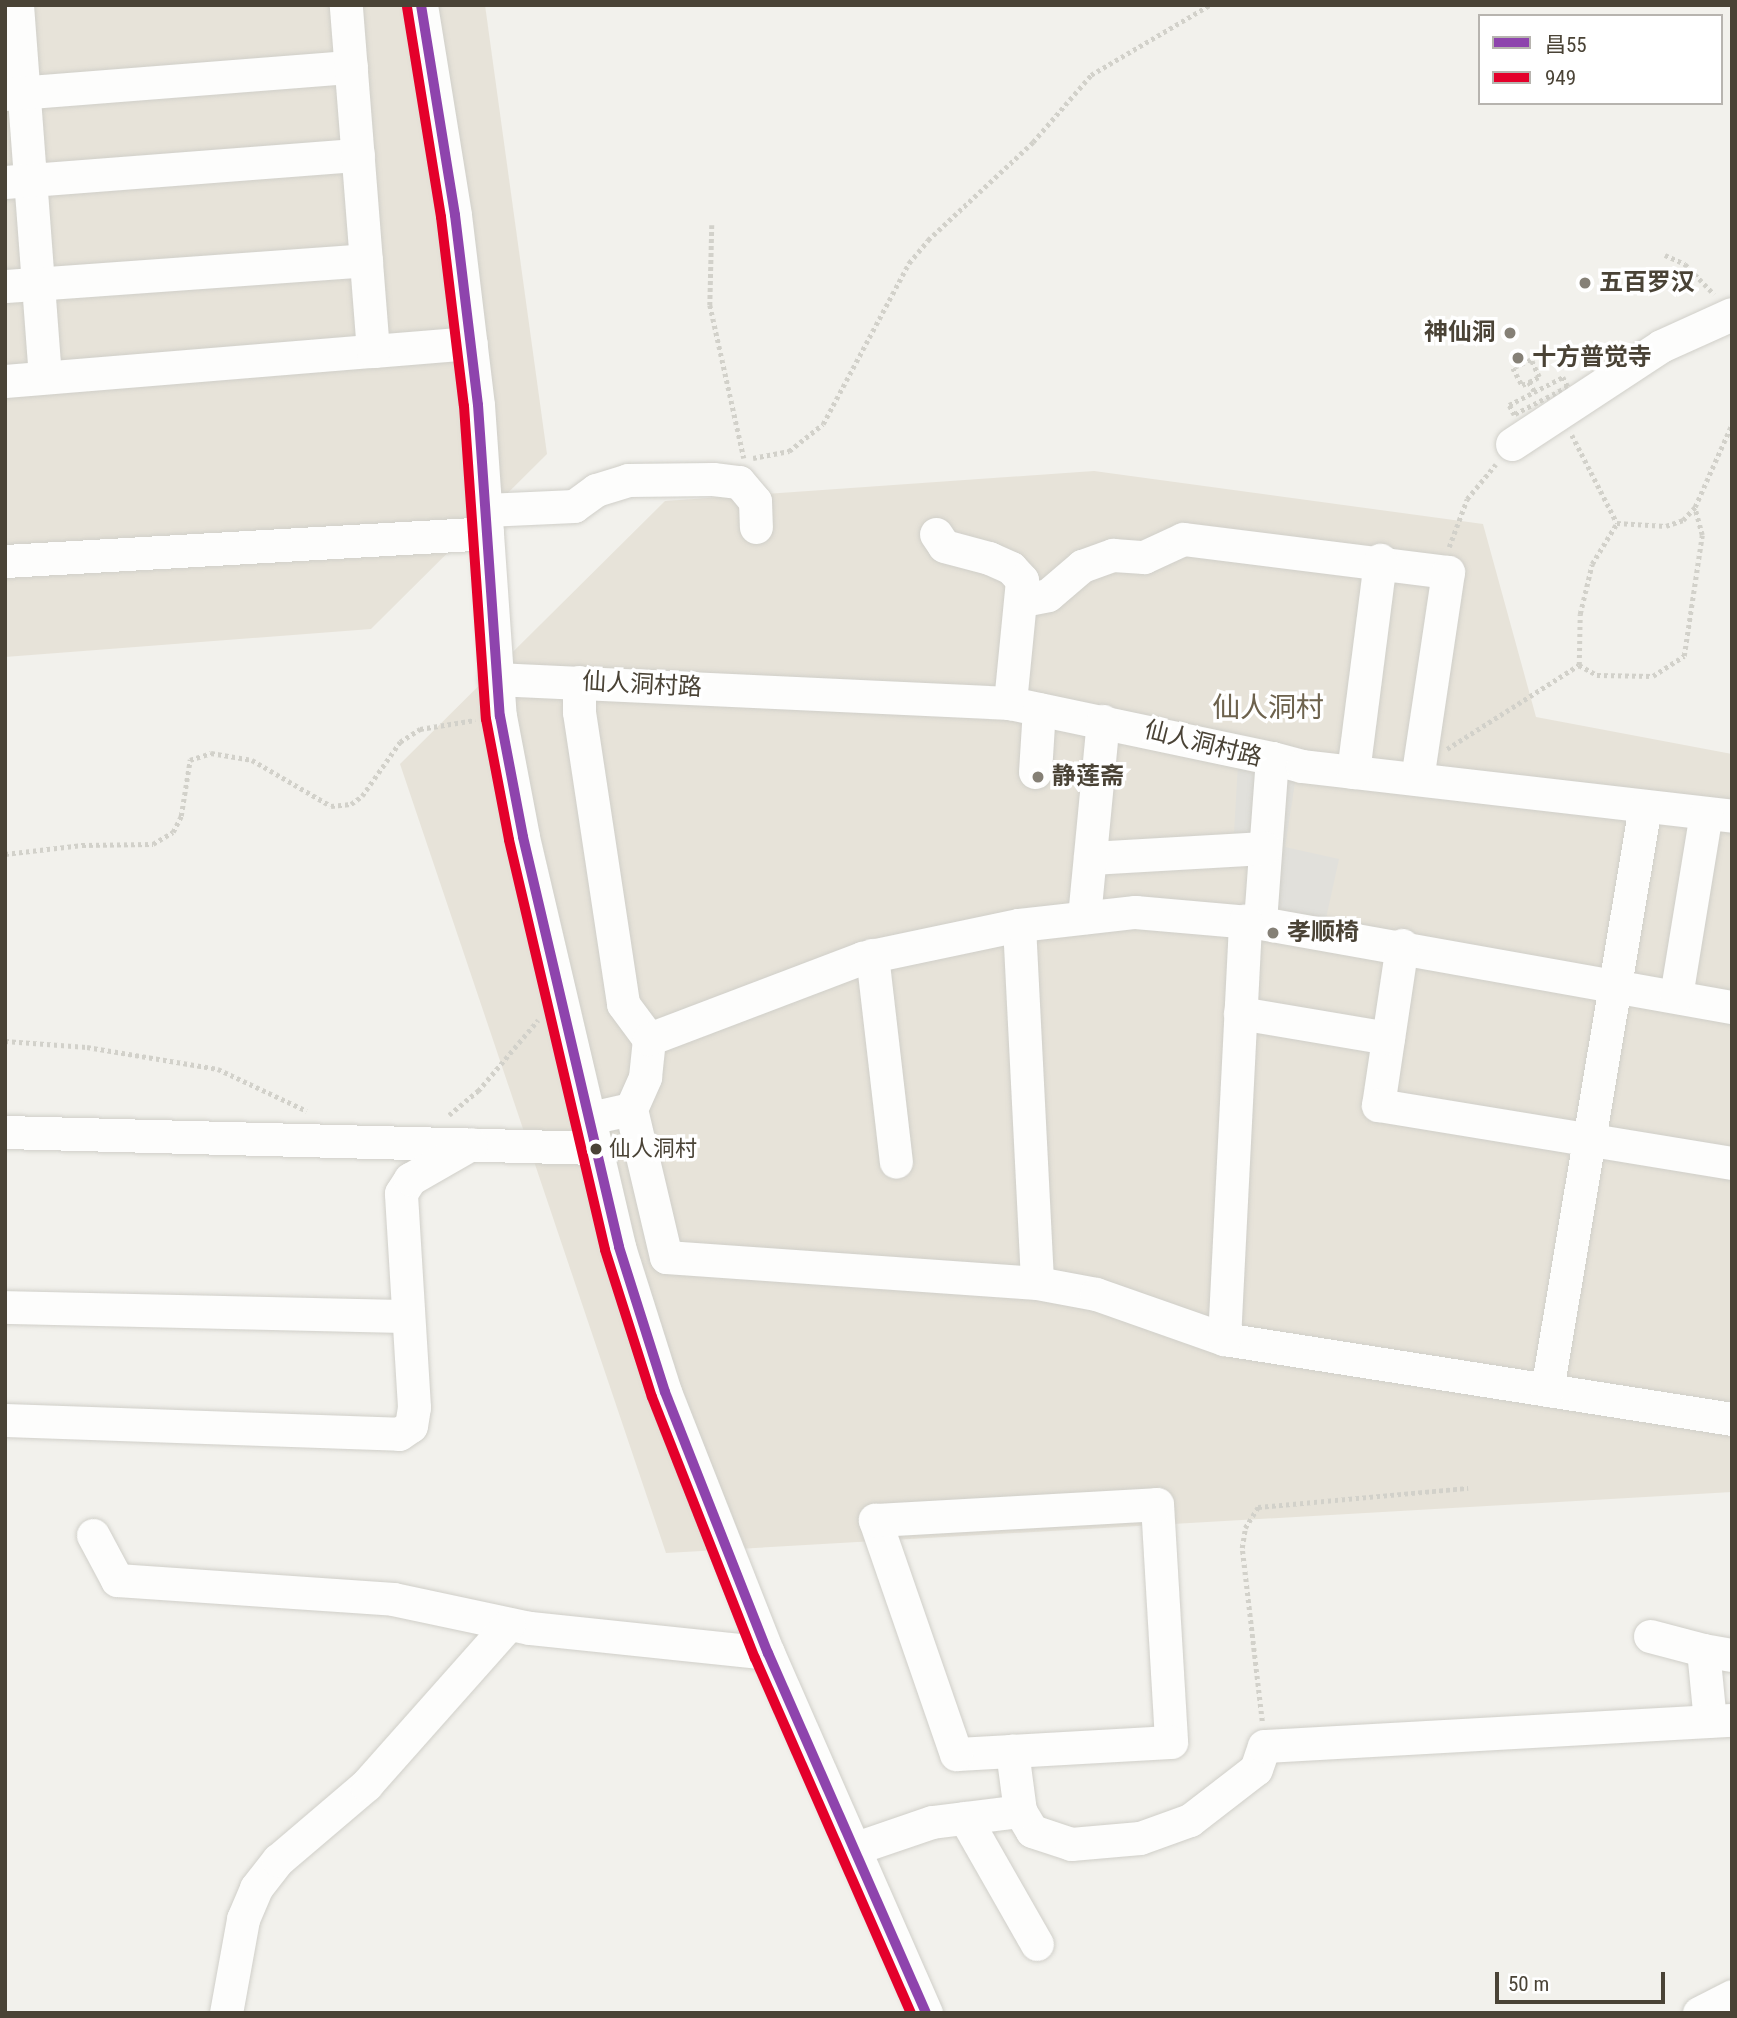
<!DOCTYPE html>
<meta charset="utf-8">
<style>
body{margin:0}
#map{position:relative;width:1737px;height:2018px;overflow:hidden;background:#f2f1ec;font-family:"Roboto Condensed","Noto Sans SC",sans-serif}
div>[style]{position:absolute}
.residential>*{inset:0;background:#e7e3d9}
.parking>*{inset:0;background:#e1e0db}
.path>*{height:4.5px;margin-top:-2.25px;transform-origin:0;background:repeating-linear-gradient(90deg,#d2d1ca 0 3.5px,transparent 0 7px)}
.roads{filter:drop-shadow(0 0 2px #d0cfc9) drop-shadow(0 0 2px #d0cfc9)}
.minor>*{height:33px;margin:-16.5px;padding:0 16.5px;transform-origin:16.5px;border-radius:16.5px;background:#fdfdfc}
.bus-1>*{height:10px;margin:-5px;padding:0 5px;transform-origin:5px;border-radius:5px;background:#8e44ad}
.bus-2>*{height:10px;margin:-5px;padding:0 5px;transform-origin:5px;border-radius:5px;background:#e4002b}
.dots>*{width:19px;height:19px;translate:-50% -50%;box-sizing:border-box;border:4px solid #fff;border-radius:50%}
span{translate:-50% -50%;white-space:nowrap;text-align:center;line-height:1.15;-webkit-text-stroke:7px #fff;paint-order:stroke}
.bus-label{font-size:22px;color:#4a4336}
.left{translate:0 -50%;text-align:left}
.poi-label{font-size:24px;color:#4a4336;font-weight:700}
.right{translate:-100% -50%;text-align:right}
.street-label{font-size:24px;color:#4a4336}
.quarter-label{font-size:28px;color:#6d624d}
.frame{position:absolute;inset:0;border:7px solid #4a4336;pointer-events:none}
.legend{position:absolute;left:1478px;top:14px;width:245px;height:91px;box-sizing:border-box;background:#fff;border:2px solid #b7b4af;margin:0;padding:9px 12px;list-style:none;font-size:21px;color:#4a4336}
.legend li{display:flex;align-items:center;gap:14px;height:35px}
.legend b{width:35px;border:2px solid #b7b4af}
.scale{position:absolute;left:1495px;top:1972px;width:170px;height:32px;box-sizing:border-box;border:4px solid #4a4336;border-top:0;padding-left:9px;font-size:21px;line-height:24px;white-space:nowrap;color:#4a4336;-webkit-text-stroke:5px #fff;paint-order:stroke}
</style>
<div id="map">
<div class="residential">
<i style="clip-path:polygon(5px 5px,485px 5px,547px 454px,371px 629px,5px 657px)"></i>
<i style="clip-path:polygon(1094px 471px,1483px 524px,1536px 717px,1732px 754px,1732px 1492px,666px 1553px,400px 764px,665px 501px)"></i>
</div>
<div class="parking">
<i style="clip-path:polygon(1238px 764px,1296px 776px,1285px 847px,1339px 859px,1325px 923px,1262px 914px,1268px 862px,1233px 850px)"></i>
</div>
<div class="path">
<i style="left:712px;top:225px;width:80px;rotate:91.4deg"></i>
<i style="left:710px;top:305px;width:157px;rotate:77.5deg"></i>
<i style="left:1665px;top:255px;width:22px;rotate:24deg"></i>
<i style="left:1685px;top:264px;width:42px;rotate:46deg"></i>
<i style="left:1563px;top:377px;width:11px;rotate:63deg"></i>
<i style="left:1568px;top:387px;width:61px;rotate:152.6deg"></i>
<i style="left:1514px;top:415px;width:11px;rotate:-117deg"></i>
<i style="left:1509px;top:405px;width:61px;rotate:-27.4deg"></i>
<i style="left:1529px;top:382px;width:11px;rotate:-27deg"></i>
<i style="left:1539px;top:377px;width:19px;rotate:-115deg"></i>
<i style="left:1531px;top:360px;width:20px;rotate:156deg"></i>
<i style="left:1513px;top:368px;width:19px;rotate:62deg"></i>
<i style="left:1522px;top:385px;width:8px;rotate:-23deg"></i>
<i style="left:1529px;top:382px;width:12px;rotate:59deg"></i>
<i style="left:1572px;top:435px;width:99px;rotate:62.9deg"></i>
<i style="left:753px;top:458px;width:37px;rotate:-11deg"></i>
<i style="left:789px;top:451px;width:43px;rotate:-38.5deg"></i>
<i style="left:823px;top:424px;width:183px;rotate:-61.9deg"></i>
<i style="left:909px;top:263px;width:30px;rotate:-50deg"></i>
<i style="left:928px;top:240px;width:144px;rotate:-43deg"></i>
<i style="left:1033px;top:142px;width:89px;rotate:-49.1deg"></i>
<i style="left:1091px;top:75px;width:138px;rotate:-30.5deg"></i>
<i style="left:1449px;top:547px;width:51px;rotate:-69.4deg"></i>
<i style="left:1467px;top:499px;width:45px;rotate:-50.4deg"></i>
<i style="left:1579px;top:665px;width:21px;rotate:29deg"></i>
<i style="left:1597px;top:675px;width:56px;rotate:1deg"></i>
<i style="left:1653px;top:676px;width:37px;rotate:-33deg"></i>
<i style="left:1684px;top:656px;width:122px;rotate:-81.5deg"></i>
<i style="left:1702px;top:535px;width:28px;rotate:-105deg"></i>
<i style="left:1447px;top:749px;width:156px;rotate:-32.5deg"></i>
<i style="left:1579px;top:665px;width:51px;rotate:-88.9deg"></i>
<i style="left:1580px;top:614px;width:51px;rotate:-76.5deg"></i>
<i style="left:1592px;top:564px;width:48px;rotate:-58.6deg"></i>
<i style="left:1617px;top:523px;width:49px;rotate:3.5deg"></i>
<i style="left:1666px;top:526px;width:18px;rotate:-19deg"></i>
<i style="left:1683px;top:520px;width:18px;rotate:-47deg"></i>
<i style="left:1695px;top:507px;width:91px;rotate:-66deg"></i>
<i style="left:5px;top:854px;width:78px;rotate:-6.7deg"></i>
<i style="left:82px;top:845px;width:71px;rotate:-0.8deg"></i>
<i style="left:153px;top:844px;width:23px;rotate:-31deg"></i>
<i style="left:173px;top:832px;width:18px;rotate:-63deg"></i>
<i style="left:181px;top:816px;width:57px;rotate:-80.9deg"></i>
<i style="left:190px;top:760px;width:22px;rotate:-18deg"></i>
<i style="left:211px;top:753px;width:42px;rotate:9.7deg"></i>
<i style="left:252px;top:760px;width:91px;rotate:30.2deg"></i>
<i style="left:331px;top:806px;width:20px;rotate:-6deg"></i>
<i style="left:351px;top:804px;width:14px;rotate:-36deg"></i>
<i style="left:362px;top:796px;width:66px;rotate:-54.9deg"></i>
<i style="left:400px;top:742px;width:24px;rotate:-33deg"></i>
<i style="left:420px;top:729px;width:56px;rotate:-9.3deg"></i>
<i style="left:5px;top:1041px;width:82px;rotate:4.2deg"></i>
<i style="left:87px;top:1047px;width:133px;rotate:9.5deg"></i>
<i style="left:218px;top:1069px;width:98px;rotate:25.3deg"></i>
<i style="left:449px;top:1115px;width:38px;rotate:-40deg"></i>
<i style="left:478px;top:1091px;width:93px;rotate:-49.8deg"></i>
<i style="left:1262px;top:1721px;width:174px;rotate:-96.6deg"></i>
<i style="left:1242px;top:1548px;width:20px;rotate:-81deg"></i>
<i style="left:1245px;top:1528px;width:25px;rotate:-58deg"></i>
<i style="left:1258px;top:1507px;width:211px;rotate:-5.2deg"></i>
</div>
<div class="roads">
<div class="minor">
<i style="left:17px;top:5px;width:373px;rotate:85.7deg"></i>
<i style="left:421px;top:5px;width:213px;rotate:80.8deg"></i>
<i style="left:455px;top:215px;width:191px;rotate:83.1deg"></i>
<i style="left:478px;top:405px;width:312px;rotate:86deg"></i>
<i style="left:500px;top:716px;width:123px;rotate:79.2deg"></i>
<i style="left:523px;top:837px;width:421px;rotate:76.8deg"></i>
<i style="left:619px;top:1247px;width:152px;rotate:72.4deg"></i>
<i style="left:665px;top:1392px;width:281px;rotate:68.5deg"></i>
<i style="left:768px;top:1653px;width:393px;rotate:66.3deg"></i>
<i style="left:5px;top:94px;width:347px;rotate:-4.5deg"></i>
<i style="left:5px;top:182px;width:354px;rotate:-4.4deg"></i>
<i style="left:5px;top:286px;width:362px;rotate:-4.1deg"></i>
<i style="left:373px;top:351px;width:98px;rotate:-4.7deg"></i>
<i style="left:5px;top:381px;width:369px;rotate:-4.7deg"></i>
<i style="left:373px;top:351px;width:347px;rotate:-94.5deg"></i>
<i style="left:1512px;top:444px;width:178px;rotate:-33.3deg"></i>
<i style="left:1661px;top:346px;width:78px;rotate:-24.3deg"></i>
<i style="left:486px;top:510px;width:88px;rotate:-2.6deg"></i>
<i style="left:574px;top:506px;width:27px;rotate:-36deg"></i>
<i style="left:596px;top:490px;width:34px;rotate:-17deg"></i>
<i style="left:628px;top:480px;width:85px;rotate:-0.7deg"></i>
<i style="left:713px;top:479px;width:26px;rotate:7deg"></i>
<i style="left:739px;top:482px;width:25px;rotate:50deg"></i>
<i style="left:755px;top:501px;width:26px;rotate:88deg"></i>
<i style="left:936px;top:534px;width:14px;rotate:56deg"></i>
<i style="left:944px;top:546px;width:47px;rotate:14.9deg"></i>
<i style="left:989px;top:558px;width:24px;rotate:24deg"></i>
<i style="left:1011px;top:568px;width:16px;rotate:47deg"></i>
<i style="left:1022px;top:580px;width:124px;rotate:95.6deg"></i>
<i style="left:5px;top:561px;width:483px;rotate:-3.3deg"></i>
<i style="left:1023px;top:600px;width:25px;rotate:-11deg"></i>
<i style="left:1048px;top:595px;width:45px;rotate:-40.5deg"></i>
<i style="left:1082px;top:566px;width:33px;rotate:-20deg"></i>
<i style="left:1113px;top:555px;width:31px;rotate:4deg"></i>
<i style="left:1144px;top:557px;width:43px;rotate:-24.8deg"></i>
<i style="left:1183px;top:539px;width:267px;rotate:7.1deg"></i>
<i style="left:1448px;top:572px;width:209px;rotate:98.5deg"></i>
<i style="left:495px;top:679px;width:516px;rotate:2.67deg"></i>
<i style="left:1010px;top:703px;width:268px;rotate:11.9deg"></i>
<i style="left:1272px;top:758px;width:165px;rotate:94.2deg"></i>
<i style="left:1260px;top:923px;width:479px;rotate:10.1deg"></i>
<i style="left:579px;top:682px;width:30px;rotate:90deg"></i>
<i style="left:579px;top:712px;width:295px;rotate:81.4deg"></i>
<i style="left:623px;top:1004px;width:44px;rotate:53.4deg"></i>
<i style="left:1272px;top:758px;width:31px;rotate:15deg"></i>
<i style="left:1302px;top:766px;width:433px;rotate:6.6deg"></i>
<i style="left:1035px;top:772px;width:63px;rotate:-86.4deg"></i>
<i style="left:1353px;top:772px;width:214px;rotate:-82.7deg"></i>
<i style="left:1090px;top:858px;width:175px;rotate:-3.3deg"></i>
<i style="left:1084px;top:917px;width:197px;rotate:-84.5deg"></i>
<i style="left:1019px;top:925px;width:358px;rotate:87.1deg"></i>
<i style="left:1402px;top:945px;width:162px;rotate:98.5deg"></i>
<i style="left:1378px;top:1105px;width:359px;rotate:9.3deg"></i>
<i style="left:872px;top:955px;width:208px;rotate:83.4deg"></i>
<i style="left:1676px;top:996px;width:185px;rotate:-80.7deg"></i>
<i style="left:1240px;top:1013px;width:150px;rotate:9.6deg"></i>
<i style="left:631px;top:1109px;width:35px;rotate:-66deg"></i>
<i style="left:645px;top:1077px;width:38px;rotate:-84deg"></i>
<i style="left:649px;top:1039px;width:228px;rotate:-20.8deg"></i>
<i style="left:862px;top:958px;width:160px;rotate:-11.9deg"></i>
<i style="left:1019px;top:925px;width:117px;rotate:-6.4deg"></i>
<i style="left:1135px;top:912px;width:125px;rotate:5deg"></i>
<i style="left:590px;top:1118px;width:42px;rotate:-12.4deg"></i>
<i style="left:631px;top:1109px;width:152px;rotate:76.7deg"></i>
<i style="left:666px;top:1257px;width:372px;rotate:4deg"></i>
<i style="left:1037px;top:1283px;width:60px;rotate:10.6deg"></i>
<i style="left:1096px;top:1294px;width:136px;rotate:19.4deg"></i>
<i style="left:1224px;top:1339px;width:514px;rotate:8.95deg"></i>
<i style="left:5px;top:1132px;width:593px;rotate:1.55deg"></i>
<i style="left:5px;top:1307px;width:403px;rotate:1.3deg"></i>
<i style="left:1224px;top:1339px;width:419px;rotate:-87.1deg"></i>
<i style="left:1547px;top:1390px;width:592px;rotate:-80.47deg"></i>
<i style="left:5px;top:1420px;width:394px;rotate:2deg"></i>
<i style="left:399px;top:1434px;width:14px;rotate:-34deg"></i>
<i style="left:411px;top:1426px;width:19px;rotate:-81deg"></i>
<i style="left:414px;top:1407px;width:214px;rotate:-93.5deg"></i>
<i style="left:401px;top:1193px;width:17px;rotate:-57deg"></i>
<i style="left:410px;top:1179px;width:70px;rotate:-29.8deg"></i>
<i style="left:1157px;top:1504px;width:238px;rotate:86.6deg"></i>
<i style="left:1171px;top:1742px;width:215px;rotate:176.8deg"></i>
<i style="left:956px;top:1754px;width:248px;rotate:-109.1deg"></i>
<i style="left:875px;top:1520px;width:282px;rotate:-3.2deg"></i>
<i style="left:93px;top:1535px;width:51px;rotate:61.9deg"></i>
<i style="left:117px;top:1580px;width:277px;rotate:3.9deg"></i>
<i style="left:393px;top:1599px;width:140px;rotate:12deg"></i>
<i style="left:530px;top:1628px;width:239px;rotate:6deg"></i>
<i style="left:1650px;top:1636px;width:55px;rotate:14.8deg"></i>
<i style="left:1703px;top:1650px;width:71px;rotate:84.4deg"></i>
<i style="left:1703px;top:1650px;width:29px;rotate:10deg"></i>
<i style="left:1020px;top:1811px;width:23px;rotate:59deg"></i>
<i style="left:1032px;top:1831px;width:41px;rotate:18.4deg"></i>
<i style="left:1071px;top:1844px;width:69px;rotate:-5deg"></i>
<i style="left:1140px;top:1838px;width:53px;rotate:-19.8deg"></i>
<i style="left:1190px;top:1820px;width:83px;rotate:-37.7deg"></i>
<i style="left:1256px;top:1769px;width:24px;rotate:-71deg"></i>
<i style="left:1264px;top:1746px;width:469px;rotate:-3.2deg"></i>
<i style="left:965px;top:1818px;width:145px;rotate:60.3deg"></i>
<i style="left:853px;top:1849px;width:83px;rotate:-18.9deg"></i>
<i style="left:932px;top:1822px;width:89px;rotate:-7.1deg"></i>
<i style="left:1020px;top:1811px;width:61px;rotate:-97.6deg"></i>
<i style="left:226px;top:2013px;width:96px;rotate:-79.7deg"></i>
<i style="left:243px;top:1919px;width:34px;rotate:-67deg"></i>
<i style="left:256px;top:1888px;width:36px;rotate:-52deg"></i>
<i style="left:278px;top:1860px;width:116px;rotate:-40.4deg"></i>
<i style="left:366px;top:1785px;width:215px;rotate:-48.4deg"></i>
<i style="left:1699px;top:2013px;width:37px;rotate:-27deg"></i>
</div>
</div>
<div class="bus-1">
<i style="left:421px;top:5px;width:213px;rotate:80.8deg"></i>
<i style="left:455px;top:215px;width:191px;rotate:83.1deg"></i>
<i style="left:478px;top:405px;width:312px;rotate:86deg"></i>
<i style="left:500px;top:716px;width:123px;rotate:79.2deg"></i>
<i style="left:523px;top:837px;width:421px;rotate:76.8deg"></i>
<i style="left:619px;top:1247px;width:152px;rotate:72.4deg"></i>
<i style="left:665px;top:1392px;width:281px;rotate:68.5deg"></i>
<i style="left:768px;top:1653px;width:393px;rotate:66.3deg"></i>
</div>
<div class="bus-2">
<i style="left:407px;top:7px;width:213px;rotate:80.8deg"></i>
<i style="left:441px;top:217px;width:190px;rotate:83.1deg"></i>
<i style="left:464px;top:406px;width:314px;rotate:86deg"></i>
<i style="left:486px;top:719px;width:123px;rotate:79.2deg"></i>
<i style="left:509px;top:840px;width:421px;rotate:76.8deg"></i>
<i style="left:605px;top:1250px;width:154px;rotate:72.3deg"></i>
<i style="left:652px;top:1397px;width:281px;rotate:68.5deg"></i>
<i style="left:755px;top:1658px;width:388px;rotate:66.3deg"></i>
</div>
<div class="dots">
<i style="left:1585px;top:283px;background:#858076"></i>
<i style="left:1510px;top:333px;background:#858076"></i>
<i style="left:1518px;top:358px;background:#858076"></i>
<i style="left:1038px;top:777px;background:#858076"></i>
<i style="left:1273px;top:933px;background:#858076"></i>
<i style="left:596px;top:1149px;background:#4a4336"></i>
</div>
<div class="bus-label">
<span class="left" style="left:609px;top:1149px">仙人洞村</span>
</div>
<div class="poi-label">
<span class="left" style="left:1599px;top:283px">五百罗汉</span>
<span class="right" style="left:1496px;top:333px">神仙洞</span>
<span class="left" style="left:1532px;top:358px">十方普觉寺</span>
<span class="left" style="left:1052px;top:777px">静莲斋</span>
<span class="left" style="left:1287px;top:933px">孝顺椅</span>
</div>
<div class="street-label">
<span style="left:642px;top:685px;rotate:3deg">仙人洞村路</span>
<span style="left:1203px;top:744px;rotate:14deg">仙人洞村路</span>
</div>
<div class="quarter-label">
<span style="left:1268px;top:708px">仙人洞村</span>
</div>
<div class="frame"></div>
<ul class="legend">
<li><b style="height:9px;background:#8e44ad"></b>昌55</li>
<li><b style="height:9px;background:#e4002b"></b>949</li>
</ul>
<div class="scale">50 m</div>
</div>
